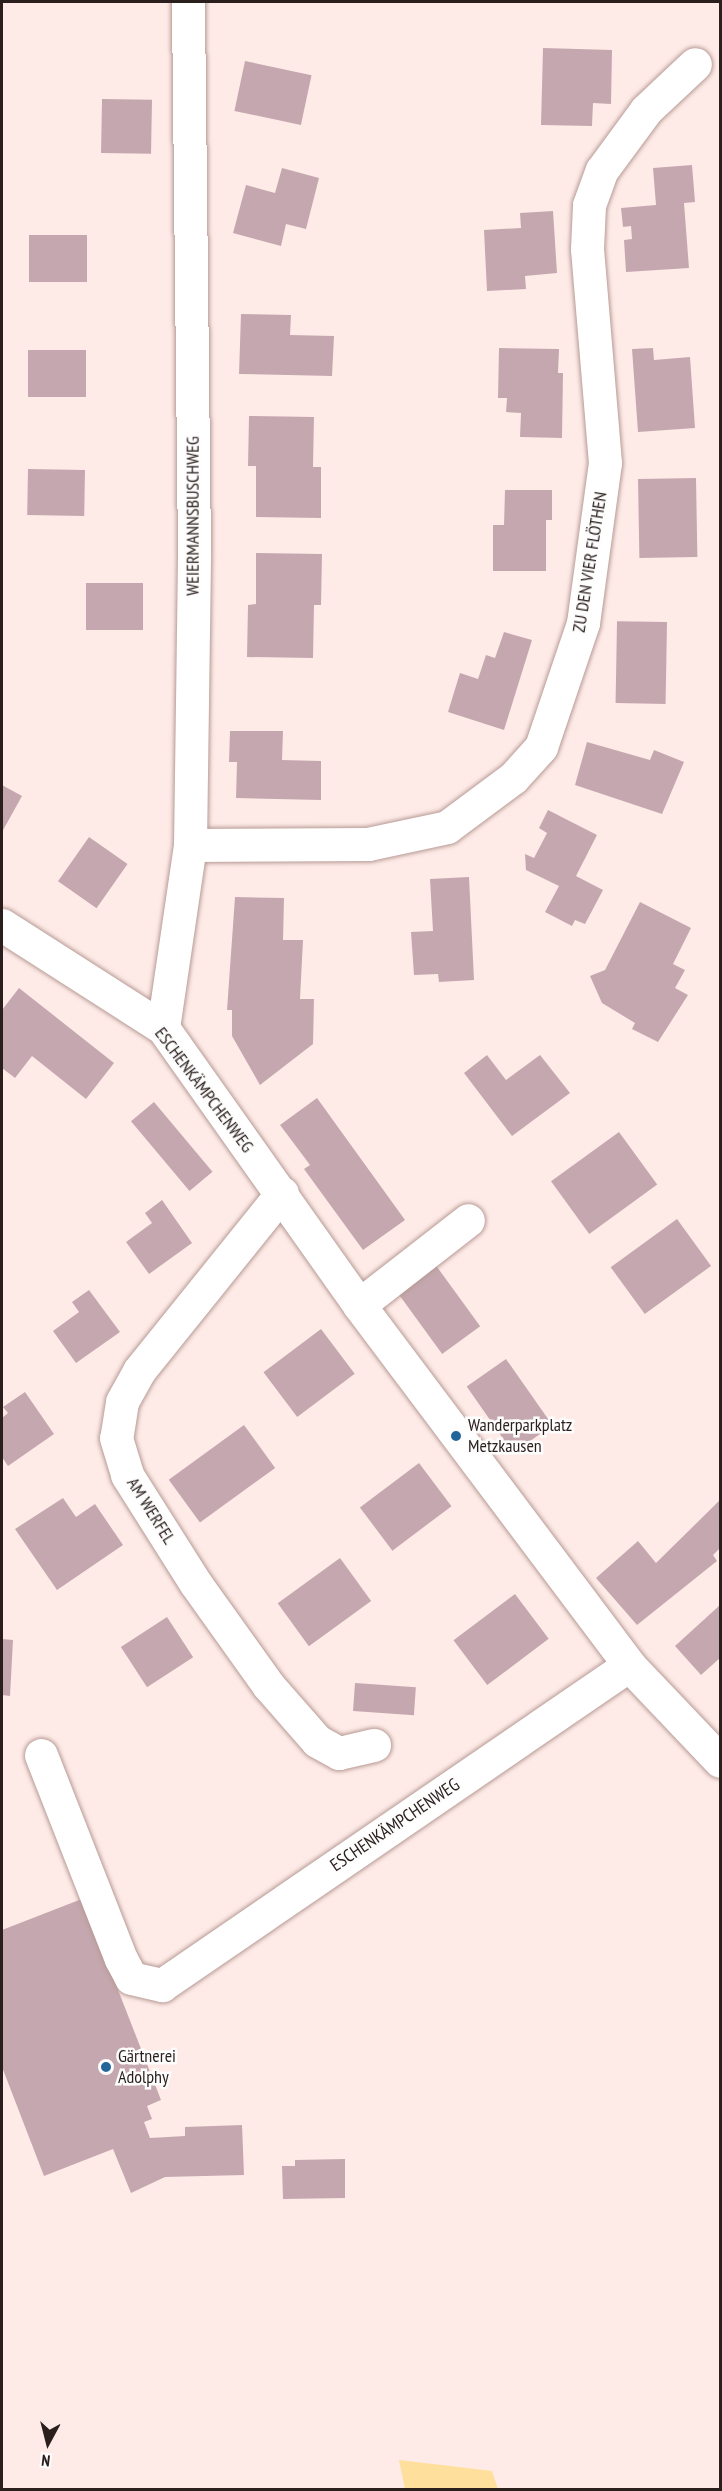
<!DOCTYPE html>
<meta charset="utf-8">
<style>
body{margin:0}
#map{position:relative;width:722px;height:2491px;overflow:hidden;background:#feebe7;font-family:"PT Sans Narrow",sans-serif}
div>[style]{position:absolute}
.green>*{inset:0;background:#fedf9b}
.building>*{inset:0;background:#c5a8af;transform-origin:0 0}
.roads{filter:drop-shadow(0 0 2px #b79a95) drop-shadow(0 0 2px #b79a95)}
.minor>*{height:33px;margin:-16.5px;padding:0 16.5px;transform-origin:16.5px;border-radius:16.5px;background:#fff}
.dots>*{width:16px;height:16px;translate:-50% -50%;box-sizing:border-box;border:3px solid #fdfdfd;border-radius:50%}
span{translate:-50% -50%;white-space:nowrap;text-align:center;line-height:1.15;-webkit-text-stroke:5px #fdfdfd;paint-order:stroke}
.street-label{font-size:18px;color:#2a1f1d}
.poi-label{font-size:18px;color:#2a1f1d}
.left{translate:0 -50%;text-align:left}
.frame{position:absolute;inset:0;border:3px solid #2a1f1d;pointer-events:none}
.north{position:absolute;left:18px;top:2413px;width:60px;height:60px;-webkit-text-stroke:4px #fdfdfd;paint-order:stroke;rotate:187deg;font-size:16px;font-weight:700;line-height:24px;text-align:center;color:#2a1f1d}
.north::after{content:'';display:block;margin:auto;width:21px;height:27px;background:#2a1f1d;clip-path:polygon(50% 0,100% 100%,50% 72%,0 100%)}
</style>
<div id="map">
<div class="green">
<i style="clip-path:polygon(399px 2460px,492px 2471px,498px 2489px,405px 2489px)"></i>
</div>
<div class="building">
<i style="clip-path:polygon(543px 48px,612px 50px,611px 104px,593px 103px,592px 126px,541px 125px)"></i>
<i style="left:245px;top:61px;width:68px;height:51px;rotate:12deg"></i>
<i style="left:102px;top:99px;width:50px;height:54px;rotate:1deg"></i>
<i style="clip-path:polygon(692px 165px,695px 202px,684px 203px,689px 268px,626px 272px,624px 240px,632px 239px,631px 226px,623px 227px,621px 208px,656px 205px,653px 168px)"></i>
<i style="clip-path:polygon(282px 168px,319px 178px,306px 229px,286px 224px,281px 246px,233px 233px,246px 185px,275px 193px)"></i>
<i style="clip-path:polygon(553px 211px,557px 273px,525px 276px,526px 289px,487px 291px,484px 230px,521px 228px,520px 213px)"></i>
<i style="left:87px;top:235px;width:47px;height:58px;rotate:90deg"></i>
<i style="clip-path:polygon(241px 314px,291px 315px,290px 335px,334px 336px,332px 376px,239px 374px)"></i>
<i style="clip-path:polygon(499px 348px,559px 349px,558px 373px,563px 373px,562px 438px,520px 437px,521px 413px,506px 412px,507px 398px,498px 398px)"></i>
<i style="clip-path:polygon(653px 348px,654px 360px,690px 357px,695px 428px,638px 432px,632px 349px)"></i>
<i style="left:28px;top:350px;width:58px;height:47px"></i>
<i style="clip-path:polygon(249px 416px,314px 417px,313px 467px,321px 467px,321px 518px,256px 517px,256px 466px,248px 466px)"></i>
<i style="left:28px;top:469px;width:57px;height:46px;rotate:1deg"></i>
<i style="left:696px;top:478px;width:79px;height:58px;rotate:89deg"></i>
<i style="clip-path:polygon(505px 490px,552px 490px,552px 520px,546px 520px,546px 571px,493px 571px,493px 525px,504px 525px)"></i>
<i style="clip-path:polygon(256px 553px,322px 554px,321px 605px,314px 605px,313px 658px,247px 657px,248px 605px,256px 604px)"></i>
<i style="left:143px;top:583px;width:47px;height:57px;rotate:90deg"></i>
<i style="left:667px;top:622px;width:82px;height:50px;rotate:91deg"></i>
<i style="clip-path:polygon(504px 632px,532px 640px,504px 730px,448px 712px,460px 673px,478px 679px,486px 655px,495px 658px)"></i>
<i style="clip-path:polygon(230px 731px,283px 731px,282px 760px,321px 761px,321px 800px,236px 798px,237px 762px,229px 762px)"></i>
<i style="clip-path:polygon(587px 742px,650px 760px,654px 750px,684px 762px,662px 814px,575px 785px)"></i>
<i style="clip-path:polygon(2px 785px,22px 796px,2px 832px)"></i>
<i style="clip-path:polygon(548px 810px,597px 835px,576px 876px,603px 890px,585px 924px,575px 920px,572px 926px,545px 912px,559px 886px,526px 870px,525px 854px,534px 858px,547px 833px,539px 828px)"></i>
<i style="left:89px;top:837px;width:47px;height:54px;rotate:35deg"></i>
<i style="clip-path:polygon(469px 877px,474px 980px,439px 982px,438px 974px,414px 975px,411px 932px,433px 931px,430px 879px)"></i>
<i style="clip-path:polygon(235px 897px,284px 898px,283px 940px,303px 940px,300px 999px,314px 999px,313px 1044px,260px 1085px,232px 1036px,232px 1010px,227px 1010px)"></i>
<i style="clip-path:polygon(640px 902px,691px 928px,673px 964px,685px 970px,675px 988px,688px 995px,658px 1042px,632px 1029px,635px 1023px,602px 1003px,590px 976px,605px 970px)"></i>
<i style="clip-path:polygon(19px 988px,114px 1063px,86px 1099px,32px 1056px,15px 1078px,2px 1068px,2px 1010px)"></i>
<i style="clip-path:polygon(487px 1055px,506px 1080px,540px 1055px,570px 1093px,512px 1136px,464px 1073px)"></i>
<i style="clip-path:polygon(317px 1098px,405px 1220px,363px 1250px,304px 1169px,310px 1165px,280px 1125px)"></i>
<i style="left:154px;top:1102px;width:91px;height:30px;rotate:50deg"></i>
<i style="left:619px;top:1132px;width:65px;height:84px;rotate:54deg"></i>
<i style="clip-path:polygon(162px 1200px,192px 1243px,149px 1274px,126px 1242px,152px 1223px,145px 1213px)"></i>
<i style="left:677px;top:1219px;width:58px;height:82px;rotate:54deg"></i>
<i style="left:432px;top:1260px;width:82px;height:47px;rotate:54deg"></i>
<i style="clip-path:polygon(89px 1290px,120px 1332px,76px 1363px,53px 1331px,79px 1312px,72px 1302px)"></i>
<i style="left:321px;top:1329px;width:56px;height:72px;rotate:53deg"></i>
<i style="left:506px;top:1359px;width:81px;height:48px;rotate:55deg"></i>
<i style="clip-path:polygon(25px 1392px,54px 1434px,8px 1466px,2px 1457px,2px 1418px,8px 1413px,3px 1407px)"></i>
<i style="left:244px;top:1425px;width:53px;height:93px;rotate:54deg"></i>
<i style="left:419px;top:1463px;width:54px;height:74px;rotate:53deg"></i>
<i style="clip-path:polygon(63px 1498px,76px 1517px,95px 1504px,123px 1545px,57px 1590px,15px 1529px)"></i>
<i style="clip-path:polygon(720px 1500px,720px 1548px,713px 1555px,717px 1561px,637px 1625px,596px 1578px,638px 1541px,656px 1563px)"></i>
<i style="left:340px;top:1558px;width:53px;height:77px;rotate:54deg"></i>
<i style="left:515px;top:1594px;width:56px;height:77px;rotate:53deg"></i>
<i style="clip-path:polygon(720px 1605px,720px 1658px,701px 1675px,675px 1646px)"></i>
<i style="left:167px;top:1617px;width:48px;height:55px;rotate:57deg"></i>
<i style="clip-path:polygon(2px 1639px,13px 1640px,10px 1696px,2px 1695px)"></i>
<i style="left:355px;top:1683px;width:61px;height:28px;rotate:4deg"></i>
<i style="clip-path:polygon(92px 1895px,113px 1977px,161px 2100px,147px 2106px,152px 2119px,144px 2122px,150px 2138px,185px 2136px,185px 2127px,242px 2125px,244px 2175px,165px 2177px,131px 2193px,113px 2149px,44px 2176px,2px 2067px,2px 1930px)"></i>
<i style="clip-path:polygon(345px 2159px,345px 2198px,283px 2199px,282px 2166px,295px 2166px,295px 2160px)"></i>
</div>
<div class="roads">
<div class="minor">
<i style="left:190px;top:845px;width:178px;rotate:-0.3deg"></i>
<i style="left:368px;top:844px;width:81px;rotate:-12.1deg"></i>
<i style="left:447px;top:827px;width:82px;rotate:-36.6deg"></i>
<i style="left:513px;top:778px;width:42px;rotate:-47.9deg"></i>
<i style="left:541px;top:747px;width:131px;rotate:-71.3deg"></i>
<i style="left:583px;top:623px;width:162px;rotate:-82.2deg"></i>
<i style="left:605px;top:463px;width:215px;rotate:-94.8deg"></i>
<i style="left:587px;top:249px;width:44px;rotate:-87.4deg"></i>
<i style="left:589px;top:205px;width:37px;rotate:-70deg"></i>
<i style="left:602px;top:170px;width:74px;rotate:-53.7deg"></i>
<i style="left:646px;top:110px;width:67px;rotate:-43.2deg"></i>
<i style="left:2px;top:925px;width:191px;rotate:32.6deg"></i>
<i style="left:163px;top:1028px;width:339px;rotate:54.7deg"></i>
<i style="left:359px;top:1305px;width:450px;rotate:53.1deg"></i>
<i style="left:629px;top:1665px;width:132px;rotate:46.5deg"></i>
<i style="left:163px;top:1028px;width:185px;rotate:-81.6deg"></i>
<i style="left:190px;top:845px;width:293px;rotate:-89.2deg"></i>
<i style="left:194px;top:552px;width:550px;rotate:-90.63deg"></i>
<i style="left:282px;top:1193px;width:228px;rotate:128.8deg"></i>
<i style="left:139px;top:1371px;width:35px;rotate:119deg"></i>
<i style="left:122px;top:1402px;width:36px;rotate:99deg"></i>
<i style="left:116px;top:1438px;width:39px;rotate:73deg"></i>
<i style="left:127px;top:1475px;width:129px;rotate:57.7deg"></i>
<i style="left:196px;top:1584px;width:124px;rotate:54.5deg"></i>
<i style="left:268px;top:1685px;width:74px;rotate:48.8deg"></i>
<i style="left:317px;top:1741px;width:25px;rotate:29deg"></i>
<i style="left:339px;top:1753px;width:36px;rotate:-13deg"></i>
<i style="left:359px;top:1305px;width:138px;rotate:-37.9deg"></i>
<i style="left:41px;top:1755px;width:219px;rotate:68.6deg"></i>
<i style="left:121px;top:1959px;width:21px;rotate:62deg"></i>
<i style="left:131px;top:1978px;width:32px;rotate:13deg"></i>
<i style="left:162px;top:1985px;width:566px;rotate:-34.42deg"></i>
</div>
</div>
<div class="dots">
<i style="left:456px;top:1436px;background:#22659a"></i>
<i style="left:106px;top:2067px;background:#22659a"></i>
</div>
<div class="street-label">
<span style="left:193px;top:516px;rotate:-90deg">WEIERMANNSBUSCHWEG</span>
<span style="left:590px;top:562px;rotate:-81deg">ZU DEN VIER FLÖTHEN</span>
<span style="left:204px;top:1090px;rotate:53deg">ESCHENKÄMPCHENWEG</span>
<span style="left:151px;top:1511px;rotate:58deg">AM WERFEL</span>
<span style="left:395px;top:1825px;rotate:-34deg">ESCHENKÄMPCHENWEG</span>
</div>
<div class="poi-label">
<span class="left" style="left:468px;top:1436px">Wanderparkplatz<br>Metzkausen</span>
<span class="left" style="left:118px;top:2067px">Gärtnerei<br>Adolphy</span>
</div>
<div class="frame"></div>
<div class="north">N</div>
</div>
